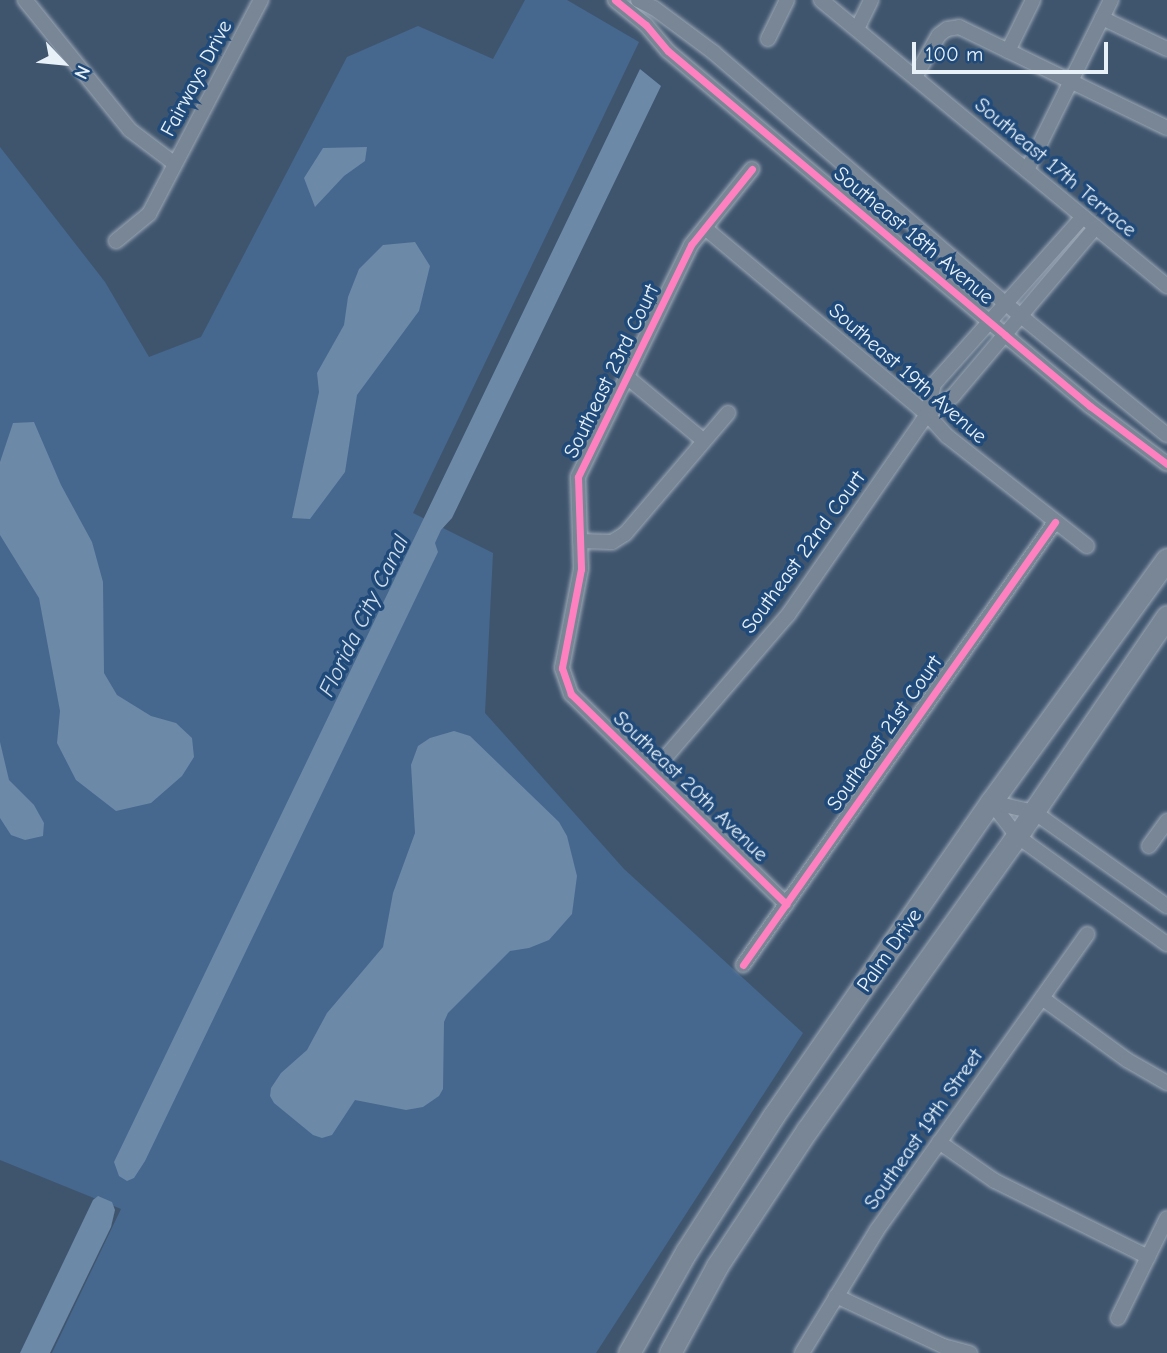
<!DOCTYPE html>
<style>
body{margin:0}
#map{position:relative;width:1167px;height:1353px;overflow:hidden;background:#3f556e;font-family:"Comic Neue",sans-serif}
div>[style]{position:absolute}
.green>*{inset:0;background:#46688e}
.water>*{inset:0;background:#6c89a7}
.roads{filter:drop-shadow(0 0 2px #9faab7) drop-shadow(0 0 2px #9faab7)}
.street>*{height:14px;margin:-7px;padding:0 7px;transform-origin:7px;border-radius:7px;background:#798695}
.secondary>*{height:21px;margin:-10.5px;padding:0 10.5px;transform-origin:10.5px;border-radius:10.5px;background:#798695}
.cycleway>*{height:7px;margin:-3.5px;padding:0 3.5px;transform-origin:3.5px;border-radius:3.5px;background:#ff80c0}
span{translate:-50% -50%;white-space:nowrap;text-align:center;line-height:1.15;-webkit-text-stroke:7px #1f4a7a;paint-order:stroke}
.street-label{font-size:21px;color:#e8f1f8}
.water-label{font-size:23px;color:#d0dde9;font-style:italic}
.north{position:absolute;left:28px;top:28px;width:70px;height:70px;-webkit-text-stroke:5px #1f4a7a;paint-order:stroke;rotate:116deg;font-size:19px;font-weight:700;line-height:28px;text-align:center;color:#e8f1f8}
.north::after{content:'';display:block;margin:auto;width:24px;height:32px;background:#e8f1f8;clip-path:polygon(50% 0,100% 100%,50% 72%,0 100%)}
.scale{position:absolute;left:912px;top:42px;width:196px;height:32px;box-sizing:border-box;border:4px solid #e8f1f8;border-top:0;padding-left:9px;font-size:21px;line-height:24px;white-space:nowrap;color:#e8f1f8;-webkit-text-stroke:5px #1f4a7a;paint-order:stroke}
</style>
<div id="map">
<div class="green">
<i style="clip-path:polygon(525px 0,567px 0,639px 42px,413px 513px,493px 553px,485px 713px,624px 869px,803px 1033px,596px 1353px,52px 1353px,121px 1209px,0 1160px,0 147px,105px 282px,149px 357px,201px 337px,347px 57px,418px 26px,493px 59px)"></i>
</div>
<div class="water">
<i style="clip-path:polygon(640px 69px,661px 86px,452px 518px,441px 530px,435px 543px,438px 552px,145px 1161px,134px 1178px,127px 1181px,119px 1176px,114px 1162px)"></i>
<i style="clip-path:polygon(367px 147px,365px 161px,344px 176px,315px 207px,304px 178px,323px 148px)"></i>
<i style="clip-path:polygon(415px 242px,430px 266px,419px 311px,357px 395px,345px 472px,310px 519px,292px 518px,319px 392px,317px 373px,344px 325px,348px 297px,359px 269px,383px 245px)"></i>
<i style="clip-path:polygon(34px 422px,61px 485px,92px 542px,103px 582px,104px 673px,117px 695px,151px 716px,176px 723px,192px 738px,194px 757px,182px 776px,151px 803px,116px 811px,76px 780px,57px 743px,60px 711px,39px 598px,0 535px,0 462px,13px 423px)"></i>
<i style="clip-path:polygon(454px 731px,470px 736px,559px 822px,567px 836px,577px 876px,572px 914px,549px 940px,529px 948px,510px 951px,448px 1013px,444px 1022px,443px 1089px,439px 1096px,423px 1107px,406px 1110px,355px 1100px,332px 1135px,322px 1138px,313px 1135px,274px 1103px,270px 1096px,271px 1088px,281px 1073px,307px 1050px,327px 1013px,383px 947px,393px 893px,415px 833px,411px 765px,418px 746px,430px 738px)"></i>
<i style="clip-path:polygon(0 742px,9px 780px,34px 805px,44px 823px,43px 836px,25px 840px,11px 835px,0 818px)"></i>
<i style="clip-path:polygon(98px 1196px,112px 1202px,115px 1210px,111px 1227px,50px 1353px,20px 1353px,93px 1200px)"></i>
</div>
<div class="roads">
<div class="street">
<i style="left:25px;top:0;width:167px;rotate:51.1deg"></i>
<i style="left:130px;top:130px;width:56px;rotate:37.1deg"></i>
<i style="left:615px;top:0;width:40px;rotate:39deg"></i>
<i style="left:646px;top:25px;width:34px;rotate:50deg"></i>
<i style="left:668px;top:51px;width:441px;rotate:40.1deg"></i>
<i style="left:1005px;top:335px;width:111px;rotate:39.9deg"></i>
<i style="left:1090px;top:406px;width:96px;rotate:37deg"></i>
<i style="left:638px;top:0;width:18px;rotate:27deg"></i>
<i style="left:654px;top:8px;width:74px;rotate:36.7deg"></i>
<i style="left:713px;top:52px;width:385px;rotate:40.7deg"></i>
<i style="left:1005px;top:303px;width:209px;rotate:39.2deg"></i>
<i style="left:821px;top:0;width:449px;rotate:39.6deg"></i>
<i style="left:1102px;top:18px;width:72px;rotate:25.5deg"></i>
<i style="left:857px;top:29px;width:32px;rotate:-64deg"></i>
<i style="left:768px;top:39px;width:43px;rotate:-64deg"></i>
<i style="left:1008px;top:51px;width:57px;rotate:-63.9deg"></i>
<i style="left:915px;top:77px;width:48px;rotate:-60.3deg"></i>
<i style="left:939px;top:35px;width:10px;rotate:-37deg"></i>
<i style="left:947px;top:29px;width:12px;rotate:-9deg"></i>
<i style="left:959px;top:27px;width:231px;rotate:25.9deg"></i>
<i style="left:752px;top:169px;width:97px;rotate:128.8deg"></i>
<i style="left:691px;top:245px;width:258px;rotate:116deg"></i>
<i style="left:578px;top:477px;width:92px;rotate:88.1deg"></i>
<i style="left:581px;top:569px;width:101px;rotate:100.9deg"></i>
<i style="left:562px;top:668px;width:28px;rotate:71deg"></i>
<i style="left:571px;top:694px;width:301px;rotate:44.3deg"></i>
<i style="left:1027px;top:170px;width:190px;rotate:-63.7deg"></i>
<i style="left:705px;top:228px;width:290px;rotate:40deg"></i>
<i style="left:927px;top:414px;width:30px;rotate:48deg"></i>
<i style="left:947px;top:436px;width:178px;rotate:38.2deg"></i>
<i style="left:116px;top:241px;width:43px;rotate:-39.3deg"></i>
<i style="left:149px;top:214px;width:242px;rotate:-62.4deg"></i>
<i style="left:627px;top:377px;width:100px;rotate:39.7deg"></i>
<i style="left:927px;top:414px;width:31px;rotate:-77deg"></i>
<i style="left:934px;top:384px;width:224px;rotate:-48.3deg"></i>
<i style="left:580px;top:541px;width:32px;rotate:2deg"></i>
<i style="left:612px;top:542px;width:15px;rotate:-32deg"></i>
<i style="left:625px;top:534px;width:159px;rotate:-49.6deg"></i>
<i style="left:652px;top:773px;width:208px;rotate:-49.3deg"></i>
<i style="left:788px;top:615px;width:244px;rotate:-55.3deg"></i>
<i style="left:927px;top:414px;width:32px;rotate:-35deg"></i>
<i style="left:953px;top:396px;width:221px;rotate:-49.8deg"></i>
<i style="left:991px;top:802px;width:43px;rotate:52.6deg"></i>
<i style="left:1017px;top:836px;width:185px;rotate:35.8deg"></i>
<i style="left:991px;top:802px;width:44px;rotate:13.1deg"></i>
<i style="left:1034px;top:812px;width:163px;rotate:35.3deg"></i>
<i style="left:1149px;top:846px;width:31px;rotate:-54deg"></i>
<i style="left:743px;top:965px;width:542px;rotate:-54.84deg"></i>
<i style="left:1042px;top:998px;width:105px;rotate:36.1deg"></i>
<i style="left:1127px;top:1060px;width:46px;rotate:29.9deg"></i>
<i style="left:939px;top:1142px;width:68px;rotate:34.9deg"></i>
<i style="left:995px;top:1181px;width:171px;rotate:26.4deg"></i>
<i style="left:836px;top:1296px;width:118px;rotate:25deg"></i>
<i style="left:943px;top:1346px;width:28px;rotate:15deg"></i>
<i style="left:1118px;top:1318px;width:111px;rotate:-63.9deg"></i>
<i style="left:802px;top:1353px;width:144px;rotate:-58.6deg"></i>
<i style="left:877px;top:1230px;width:363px;rotate:-54.6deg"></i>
</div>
<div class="secondary">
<i style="left:629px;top:1353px;width:116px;rotate:-60.6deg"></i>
<i style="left:686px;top:1252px;width:163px;rotate:-57.3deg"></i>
<i style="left:774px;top:1115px;width:381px;rotate:-55.3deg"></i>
<i style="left:991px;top:802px;width:300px;rotate:-54.1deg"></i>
<i style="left:670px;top:1353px;width:99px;rotate:-61.6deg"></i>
<i style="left:717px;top:1266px;width:163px;rotate:-56.5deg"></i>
<i style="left:807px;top:1130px;width:361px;rotate:-54.5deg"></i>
<i style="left:1017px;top:836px;width:266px;rotate:-55.7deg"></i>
</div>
</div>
<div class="cycleway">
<i style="left:615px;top:0;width:40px;rotate:39deg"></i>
<i style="left:646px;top:25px;width:34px;rotate:50deg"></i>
<i style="left:668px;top:51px;width:441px;rotate:40.1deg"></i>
<i style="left:1005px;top:335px;width:111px;rotate:39.9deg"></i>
<i style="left:1090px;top:406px;width:96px;rotate:37deg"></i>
<i style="left:752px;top:169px;width:97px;rotate:128.8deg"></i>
<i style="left:691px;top:245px;width:258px;rotate:116deg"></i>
<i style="left:578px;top:477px;width:92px;rotate:88.1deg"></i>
<i style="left:581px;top:569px;width:101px;rotate:100.9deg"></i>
<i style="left:562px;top:668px;width:28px;rotate:71deg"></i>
<i style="left:571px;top:694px;width:301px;rotate:44.3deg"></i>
<i style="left:743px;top:965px;width:542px;rotate:-54.84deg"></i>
</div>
<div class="street-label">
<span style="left:196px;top:78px;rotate:-62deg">Fairways Drive</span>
<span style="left:1056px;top:167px;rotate:40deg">Southeast 17th Terrace</span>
<span style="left:914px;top:235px;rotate:40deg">Southeast 18th Avenue</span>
<span style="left:611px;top:371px;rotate:-64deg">Southeast 23rd Court</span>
<span style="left:908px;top:373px;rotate:41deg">Southeast 19th Avenue</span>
<span style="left:803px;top:552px;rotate:-54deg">Southeast 22nd Court</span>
<span style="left:884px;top:733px;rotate:-55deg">Southeast 21st Court</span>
<span style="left:691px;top:786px;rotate:44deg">Southeast 20th Avenue</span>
<span style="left:889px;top:950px;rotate:-55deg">Palm Drive</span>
<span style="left:923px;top:1129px;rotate:-55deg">Southeast 19th Street</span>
</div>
<div class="water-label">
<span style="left:364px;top:616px;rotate:-64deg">Florida City Canal</span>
</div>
<div class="north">N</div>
<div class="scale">100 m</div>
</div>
